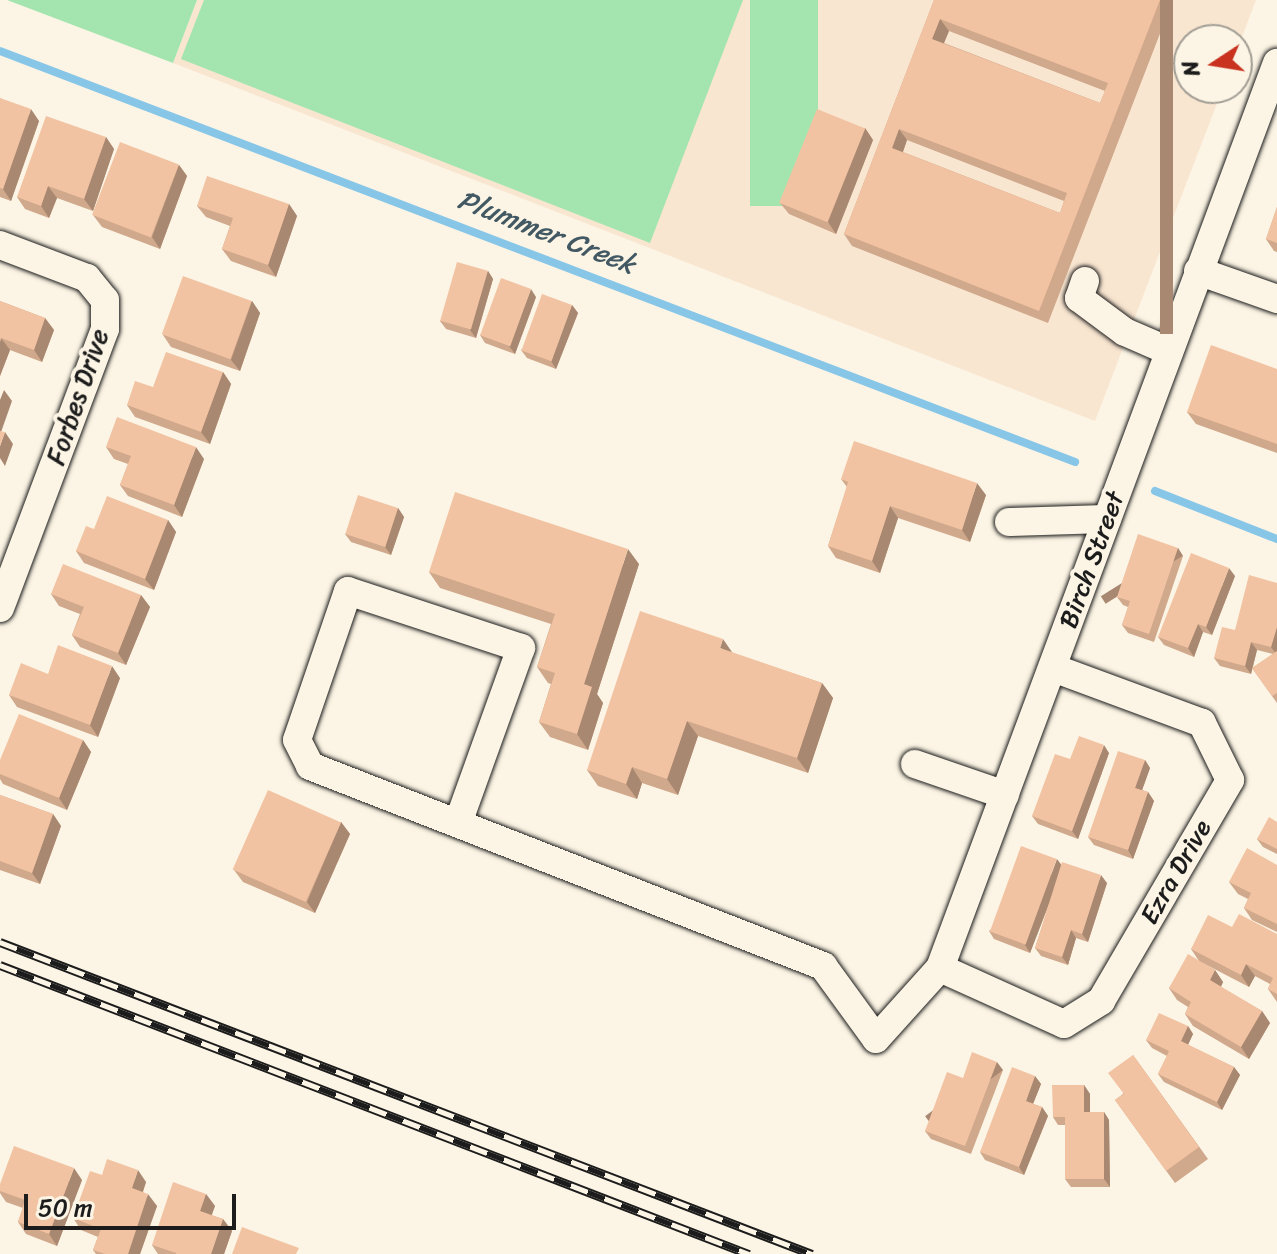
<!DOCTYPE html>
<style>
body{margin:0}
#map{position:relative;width:1277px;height:1254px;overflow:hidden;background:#fcf5e5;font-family:Sriracha,sans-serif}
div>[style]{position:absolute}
.built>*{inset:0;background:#f9e6d1}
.green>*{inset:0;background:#a4e5af;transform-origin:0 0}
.stream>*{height:8px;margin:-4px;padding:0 4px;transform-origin:4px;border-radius:4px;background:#88c6e8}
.roads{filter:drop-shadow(0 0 2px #1c1c1c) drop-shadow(0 0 2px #1c1c1c)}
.minor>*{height:28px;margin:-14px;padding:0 14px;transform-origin:14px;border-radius:14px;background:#fcf5e5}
.rail>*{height:9px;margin-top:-4.5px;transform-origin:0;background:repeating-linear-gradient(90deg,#fcf5e5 0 18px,#1c1c1c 0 36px);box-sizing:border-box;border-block:2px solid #1c1c1c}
.wall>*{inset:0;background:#d0a88b}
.shaded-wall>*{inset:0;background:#a98871;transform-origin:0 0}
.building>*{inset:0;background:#f2c3a2;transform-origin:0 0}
span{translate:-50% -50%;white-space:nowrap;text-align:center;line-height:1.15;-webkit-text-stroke:8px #fcf5e5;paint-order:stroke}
.street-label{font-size:26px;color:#1c1c1c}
.water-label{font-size:28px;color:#425863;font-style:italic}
.north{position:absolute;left:1173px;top:24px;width:80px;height:80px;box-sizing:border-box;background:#fcf5e5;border:2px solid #a29e95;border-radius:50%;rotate:258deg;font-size:22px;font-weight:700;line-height:32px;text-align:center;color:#1c1c1c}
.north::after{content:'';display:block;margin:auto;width:28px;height:36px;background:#c8321e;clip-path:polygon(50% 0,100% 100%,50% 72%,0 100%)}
.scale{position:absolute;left:24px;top:1194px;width:212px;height:36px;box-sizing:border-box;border:4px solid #1c1c1c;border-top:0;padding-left:10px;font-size:24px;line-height:28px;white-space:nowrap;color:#1c1c1c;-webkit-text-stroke:6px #fcf5e5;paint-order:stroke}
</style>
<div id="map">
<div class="built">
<i style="clip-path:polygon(197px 0,1256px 0,1237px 50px,1237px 40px,1189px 40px,1189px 88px,1223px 88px,1095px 421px,173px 63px)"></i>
</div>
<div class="green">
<i style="clip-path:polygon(7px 0,197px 0,173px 63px)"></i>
<i style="clip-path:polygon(204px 0,743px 0,650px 243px,181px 59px)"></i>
<i style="left:750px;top:0;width:68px;height:206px"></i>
</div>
<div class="stream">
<i style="left:0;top:51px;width:1151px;rotate:20.92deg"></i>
<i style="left:1155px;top:491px;width:131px;rotate:21.5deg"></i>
</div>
<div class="roads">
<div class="minor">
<i style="left:0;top:245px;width:93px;rotate:20.8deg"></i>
<i style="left:87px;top:278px;width:28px;rotate:51deg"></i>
<i style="left:105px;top:300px;width:29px;rotate:90deg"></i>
<i style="left:105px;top:329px;width:298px;rotate:110.6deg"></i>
<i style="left:1198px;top:271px;width:84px;rotate:19.5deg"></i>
<i style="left:1085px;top:281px;width:18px;rotate:109deg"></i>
<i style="left:1079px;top:298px;width:57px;rotate:36.5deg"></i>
<i style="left:1125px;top:332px;width:48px;rotate:23.4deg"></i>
<i style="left:1009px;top:522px;width:98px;rotate:-1.8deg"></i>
<i style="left:915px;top:764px;width:95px;rotate:19deg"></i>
<i style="left:458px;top:823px;width:186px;rotate:-70.2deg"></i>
<i style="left:521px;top:648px;width:182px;rotate:-161.8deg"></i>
<i style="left:348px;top:591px;width:157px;rotate:108.9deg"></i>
<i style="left:297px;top:740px;width:29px;rotate:63deg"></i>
<i style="left:310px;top:766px;width:551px;rotate:21.3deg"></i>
<i style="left:823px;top:966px;width:90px;rotate:54deg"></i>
<i style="left:876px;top:1039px;width:96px;rotate:-48deg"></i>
<i style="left:940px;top:968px;width:966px;rotate:-69.58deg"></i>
<i style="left:940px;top:968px;width:136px;rotate:24.3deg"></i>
<i style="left:1064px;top:1024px;width:44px;rotate:-31.9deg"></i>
<i style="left:1101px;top:1001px;width:256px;rotate:-59.7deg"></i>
<i style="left:1230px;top:780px;width:64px;rotate:-116.2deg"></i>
<i style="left:1202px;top:723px;width:159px;rotate:-159.7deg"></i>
</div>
</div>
<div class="rail">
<i style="left:0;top:942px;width:870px;rotate:21.02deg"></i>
<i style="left:0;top:965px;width:803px;rotate:21.1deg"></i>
</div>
<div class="wall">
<i style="clip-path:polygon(evenodd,934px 0,1173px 0,1048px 323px,852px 246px,844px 234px,934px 0,949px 31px,1105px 91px,1100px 103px,944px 43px,949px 31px,934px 0,907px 140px,1064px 201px,1060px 213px,903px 152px,907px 140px)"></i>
<i style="clip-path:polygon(0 98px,39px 121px,11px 201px,0 197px)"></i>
<i style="clip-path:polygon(865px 128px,873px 140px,836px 234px,789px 214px,780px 203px)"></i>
<i style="clip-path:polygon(106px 137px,114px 149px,93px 211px,57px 198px,49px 218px,25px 209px,17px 197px)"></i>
<i style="clip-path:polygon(179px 165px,187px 176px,160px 249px,102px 227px,93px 215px)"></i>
<i style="clip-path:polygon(289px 204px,297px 216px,276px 277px,231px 261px,222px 249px,230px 226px,206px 217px,197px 206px)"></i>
<i style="clip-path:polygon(1277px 207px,1277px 252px,1274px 251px,1266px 239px)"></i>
<i style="clip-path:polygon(488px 271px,493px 279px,476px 338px,446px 329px,440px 321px)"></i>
<i style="clip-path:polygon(536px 297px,515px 354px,485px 343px,480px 335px)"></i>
<i style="clip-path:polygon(0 301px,45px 318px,54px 330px,42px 362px,10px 350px,0 376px)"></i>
<i style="clip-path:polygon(252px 301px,260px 313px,240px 371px,171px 347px,163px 335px)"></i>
<i style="clip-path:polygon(572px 305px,578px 313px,556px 369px,527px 358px,521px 350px)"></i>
<i style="clip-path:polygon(1277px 369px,1277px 453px,1196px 424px,1187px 412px)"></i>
<i style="clip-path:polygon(223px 372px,231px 384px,210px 444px,135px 417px,127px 405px,153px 387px)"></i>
<i style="clip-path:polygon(106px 447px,204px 459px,182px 517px,128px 496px,120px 485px,128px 464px,114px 459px)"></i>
<i style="clip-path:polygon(841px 479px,986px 495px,970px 542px,898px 518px,880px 573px,836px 558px,828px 546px,847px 487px)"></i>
<i style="clip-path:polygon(398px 508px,404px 517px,391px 555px,351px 542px,345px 534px)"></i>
<i style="clip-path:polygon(168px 520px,176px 532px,154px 590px,84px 563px,76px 551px,94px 529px)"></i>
<i style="clip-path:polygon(1178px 548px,1183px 556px,1154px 642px,1128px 633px,1122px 625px,1128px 607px,1123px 605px,1117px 597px)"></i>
<i style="clip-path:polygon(639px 564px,597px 694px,603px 703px,588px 750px,550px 737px,539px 722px,551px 684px,548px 683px,537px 667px,551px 624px,440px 588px,429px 572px)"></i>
<i style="clip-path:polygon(1235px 576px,1212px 635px,1203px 632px,1194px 657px,1164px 645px,1158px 637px)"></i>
<i style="clip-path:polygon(1277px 583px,1277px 703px,1252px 668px,1273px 654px,1257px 650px,1251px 674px,1220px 666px,1214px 658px,1235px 630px)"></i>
<i style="clip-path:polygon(51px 594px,141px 595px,150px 607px,126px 665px,80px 647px,72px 635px,80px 614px,59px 606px)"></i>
<i style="clip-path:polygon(732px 653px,822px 683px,833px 698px,808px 773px,698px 736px,678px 795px,642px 783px,637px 799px,598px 786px,587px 770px)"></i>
<i style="clip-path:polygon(48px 674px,120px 678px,98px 737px,17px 707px,9px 695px)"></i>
<i style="clip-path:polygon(83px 740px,91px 752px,67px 810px,3px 784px,0 779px,0 760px)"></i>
<i style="clip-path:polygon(1109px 753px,1078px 839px,1038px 824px,1032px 816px,1070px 759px)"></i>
<i style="clip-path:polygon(1145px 760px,1150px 768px,1142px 790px,1148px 792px,1154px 801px,1133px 859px,1094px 845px,1088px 837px)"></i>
<i style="clip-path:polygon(0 795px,53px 814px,61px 826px,40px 884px,0 870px)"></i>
<i style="clip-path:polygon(341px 822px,350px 834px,315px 913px,243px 882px,234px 870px)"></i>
<i style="clip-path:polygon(1277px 822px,1277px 854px,1263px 847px,1257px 839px)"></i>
<i style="clip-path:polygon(1061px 865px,1107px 883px,1088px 942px,1076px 938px,1068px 965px,1041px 956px,1035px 948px,1050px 902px,1030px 953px,994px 939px,989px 931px)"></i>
<i style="clip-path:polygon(1277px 865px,1277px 932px,1252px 920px,1244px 908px,1248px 899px,1238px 894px,1229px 882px)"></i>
<i style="clip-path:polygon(1232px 927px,1277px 934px,1277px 1002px,1268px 989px,1270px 984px,1255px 976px,1249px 987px,1201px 962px,1215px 970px,1223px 982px,1221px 987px,1262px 1011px,1270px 1023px,1249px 1059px,1193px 1026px,1185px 1014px,1188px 1007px,1177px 1000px,1169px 988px,1199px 961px,1191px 949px)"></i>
<i style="clip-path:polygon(1188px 1026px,1193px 1034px,1188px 1045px,1234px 1067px,1240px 1075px,1222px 1110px,1164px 1082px,1158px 1074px,1167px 1056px,1152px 1048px,1146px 1040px)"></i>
<i style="clip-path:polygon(1133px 1055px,1208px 1159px,1175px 1183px,1115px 1100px,1123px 1094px)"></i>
<i style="clip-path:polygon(1003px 1070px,971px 1154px,931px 1139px,925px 1131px,963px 1078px)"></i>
<i style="clip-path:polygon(1035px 1076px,1041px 1084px,1033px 1104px,1042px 1107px,1048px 1116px,1024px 1175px,985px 1160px,980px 1152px)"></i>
<i style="clip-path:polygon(1084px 1085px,1090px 1094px,1090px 1112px,1104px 1112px,1109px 1120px,1110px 1187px,1071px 1187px,1065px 1179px,1065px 1125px,1058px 1125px,1053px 1117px)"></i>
<i style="clip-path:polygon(102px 1175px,146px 1182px,143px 1192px,157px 1206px,140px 1254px,96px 1254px,93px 1250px,98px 1237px,81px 1230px,73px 1218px)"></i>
<i style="clip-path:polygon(82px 1180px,57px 1246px,26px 1234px,18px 1222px,23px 1208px,6px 1202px,0 1193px,0 1184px)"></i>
<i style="clip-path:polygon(206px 1194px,215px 1206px,211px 1215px,223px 1219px,232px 1231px,224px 1254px,158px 1254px,152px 1245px)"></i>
</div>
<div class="shaded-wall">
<i style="left:1160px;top:0;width:13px;height:334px"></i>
<i style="clip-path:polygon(940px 19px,949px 31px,941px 50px,932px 39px)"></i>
<i style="clip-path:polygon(31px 109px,39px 121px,11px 201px,3px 189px)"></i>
<i style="clip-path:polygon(865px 128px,873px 140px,836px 234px,828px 222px)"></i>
<i style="clip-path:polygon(899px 129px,907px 140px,900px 160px,892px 148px)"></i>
<i style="clip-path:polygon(106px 137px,114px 149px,93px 211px,84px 199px)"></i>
<i style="clip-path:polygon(179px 165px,187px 176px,160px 249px,152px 237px)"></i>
<i style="clip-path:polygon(48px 186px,57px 198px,49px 218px,41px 206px)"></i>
<i style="clip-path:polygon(289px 204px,297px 216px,276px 277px,268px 265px)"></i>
<i style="clip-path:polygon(488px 271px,493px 279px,476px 338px,470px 330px)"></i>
<i style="clip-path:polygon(531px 289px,536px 297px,515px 354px,509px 346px)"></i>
<i style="clip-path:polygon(252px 301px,260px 313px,240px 371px,231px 360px)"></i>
<i style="clip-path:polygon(572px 305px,578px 313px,556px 369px,551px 361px)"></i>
<i style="clip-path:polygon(45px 318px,54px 330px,42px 362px,34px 350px)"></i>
<i style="clip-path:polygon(1px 338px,10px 350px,0 376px,0 342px)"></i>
<i style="clip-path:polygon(223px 372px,231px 384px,210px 444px,201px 432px)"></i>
<i style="clip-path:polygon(4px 390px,12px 401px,0 435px,0 400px)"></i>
<i style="clip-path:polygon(5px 432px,13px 444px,5px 466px,0 458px,0 446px)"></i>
<i style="clip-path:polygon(196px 447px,204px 459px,182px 517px,174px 505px)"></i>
<i style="clip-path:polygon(977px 483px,986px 495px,970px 542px,962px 530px)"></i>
<i style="clip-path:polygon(890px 506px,898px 518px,880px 573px,872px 561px)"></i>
<i style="clip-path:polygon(398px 508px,404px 517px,391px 555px,385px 547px)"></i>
<i style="clip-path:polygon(168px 520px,176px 532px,154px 590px,145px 579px)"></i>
<i style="left:1178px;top:548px;width:9px;height:91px;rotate:58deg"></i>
<i style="clip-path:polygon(628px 549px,639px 564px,597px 694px,603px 703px,588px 750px,577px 734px,584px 684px)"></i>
<i style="clip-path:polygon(1229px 568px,1235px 576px,1212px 635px,1206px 627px)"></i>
<i style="clip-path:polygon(141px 595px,150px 607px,126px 665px,118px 653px)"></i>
<i style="clip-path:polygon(1198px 624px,1203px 632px,1194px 657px,1188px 648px)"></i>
<i style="clip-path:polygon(1277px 627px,1277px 655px,1271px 647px)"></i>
<i style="clip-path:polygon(723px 639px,734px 655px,720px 648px)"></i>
<i style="clip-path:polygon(1251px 642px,1257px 650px,1251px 674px,1245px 666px)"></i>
<i style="clip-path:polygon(112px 666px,120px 678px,98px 737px,90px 725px)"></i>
<i style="clip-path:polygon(822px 683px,833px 698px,808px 773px,797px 758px)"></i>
<i style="clip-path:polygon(687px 721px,698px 736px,678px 795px,667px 779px)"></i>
<i style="clip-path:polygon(83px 740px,91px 752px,67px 810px,59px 798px)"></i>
<i style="clip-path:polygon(1104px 745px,1109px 753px,1078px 839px,1072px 831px)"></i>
<i style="clip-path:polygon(1145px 760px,1150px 768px,1140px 796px,1135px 788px)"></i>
<i style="clip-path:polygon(632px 767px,642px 783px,637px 799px,626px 784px)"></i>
<i style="clip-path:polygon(1148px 792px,1154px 801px,1133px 859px,1128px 850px)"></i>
<i style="clip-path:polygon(53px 814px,61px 826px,40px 884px,32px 873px)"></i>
<i style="clip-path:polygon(341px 822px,350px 834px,315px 913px,307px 902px)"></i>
<i style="clip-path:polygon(1057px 859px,1063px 867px,1030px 953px,1025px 945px)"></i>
<i style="clip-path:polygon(1101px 875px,1107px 883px,1088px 942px,1082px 934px)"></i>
<i style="clip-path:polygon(1071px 930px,1076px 938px,1068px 965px,1062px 957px)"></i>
<i style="clip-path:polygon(1246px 964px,1255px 976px,1249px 987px,1241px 975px)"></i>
<i style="clip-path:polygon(1215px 970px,1223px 982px,1218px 992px,1210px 980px)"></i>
<i style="clip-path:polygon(1262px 1011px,1270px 1023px,1249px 1059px,1241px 1047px)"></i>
<i style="clip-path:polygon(1188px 1026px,1193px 1034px,1186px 1049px,1181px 1041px)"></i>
<i style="left:997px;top:1062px;width:10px;height:90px;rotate:53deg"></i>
<i style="clip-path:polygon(1234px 1067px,1240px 1075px,1222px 1110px,1217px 1102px)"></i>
<i style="clip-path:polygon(1035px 1076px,1041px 1084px,1031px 1109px,1026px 1101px)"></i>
<i style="clip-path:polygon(1084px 1085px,1090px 1094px,1090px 1120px,1084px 1112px)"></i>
<i style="clip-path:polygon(1042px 1107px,1048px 1116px,1024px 1175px,1019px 1167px)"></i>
<i style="clip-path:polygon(1104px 1112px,1109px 1120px,1110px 1187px,1104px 1179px)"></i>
<i style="clip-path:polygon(74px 1168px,82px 1180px,57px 1246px,49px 1234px)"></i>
<i style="clip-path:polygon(138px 1170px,146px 1182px,140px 1200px,132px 1188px)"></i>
<i style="clip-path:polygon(148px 1194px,157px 1206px,140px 1254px,128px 1254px)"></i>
<i style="clip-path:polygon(206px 1194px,215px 1206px,209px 1223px,200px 1211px)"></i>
<i style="clip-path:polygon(223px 1219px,232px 1231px,224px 1254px,211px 1254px)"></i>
</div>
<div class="building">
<i style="clip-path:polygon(evenodd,934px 0,1160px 0,1039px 311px,844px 234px,934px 0,940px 19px,1108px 83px,1100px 103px,932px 39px,940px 19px,934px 0,899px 129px,1067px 193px,1060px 213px,892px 148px,899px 129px)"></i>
<i style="clip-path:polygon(0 98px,31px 109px,3px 189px,0 188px)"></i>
<i style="left:817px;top:109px;width:52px;height:101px;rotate:22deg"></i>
<i style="clip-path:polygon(46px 116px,106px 137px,84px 199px,48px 186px,41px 206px,17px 197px)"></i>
<i style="left:120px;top:142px;width:63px;height:78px;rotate:21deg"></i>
<i style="clip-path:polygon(207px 176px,289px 204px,268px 265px,222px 249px,233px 218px,197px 206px)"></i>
<i style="clip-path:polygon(1277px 207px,1277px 243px,1266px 239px)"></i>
<i style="left:457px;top:262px;width:32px;height:61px;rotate:16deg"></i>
<i style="left:183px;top:276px;width:73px;height:62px;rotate:20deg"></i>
<i style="left:501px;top:278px;width:32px;height:61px;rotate:20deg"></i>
<i style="left:542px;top:294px;width:32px;height:60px;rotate:20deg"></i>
<i style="clip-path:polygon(0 301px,45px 318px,34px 350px,1px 338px,0 342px)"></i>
<i style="clip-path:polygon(1211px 345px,1277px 369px,1277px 444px,1187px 412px)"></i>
<i style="clip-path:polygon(166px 352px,223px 372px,201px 432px,127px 405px,135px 381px,153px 387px)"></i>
<i style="clip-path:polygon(117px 417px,196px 447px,174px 505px,120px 485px,131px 456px,106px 447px)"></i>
<i style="clip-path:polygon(0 431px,5px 432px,0 446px)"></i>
<i style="clip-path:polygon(854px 441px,977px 483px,962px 530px,890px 506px,872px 561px,828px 546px,848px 482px,841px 479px)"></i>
<i style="clip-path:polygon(455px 492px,628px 549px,584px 684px,592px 687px,577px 734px,539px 722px,555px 673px,537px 667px,555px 614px,429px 572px)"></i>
<i style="left:358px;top:495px;width:42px;height:41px;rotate:18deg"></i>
<i style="clip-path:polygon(107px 496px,168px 520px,145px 579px,76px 551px,86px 526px,94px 529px)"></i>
<i style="clip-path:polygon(1138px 534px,1178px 548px,1149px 634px,1122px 625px,1130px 601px,1117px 597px)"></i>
<i style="clip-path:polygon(1191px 553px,1229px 568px,1206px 627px,1198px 624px,1188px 648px,1158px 637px)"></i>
<i style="clip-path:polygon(63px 564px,141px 595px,118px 653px,72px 635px,84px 607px,51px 594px)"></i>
<i style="clip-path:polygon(1249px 575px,1277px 583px,1277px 627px,1271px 647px,1251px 642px,1245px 666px,1214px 658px,1222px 627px,1235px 630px)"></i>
<i style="clip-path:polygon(640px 611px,723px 639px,720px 648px,822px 683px,797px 758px,687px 721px,667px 779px,632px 767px,626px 784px,587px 770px)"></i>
<i style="clip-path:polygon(58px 645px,112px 666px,90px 725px,9px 695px,21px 663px,48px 674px)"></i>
<i style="clip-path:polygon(1277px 651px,1277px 693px,1272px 696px,1252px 668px)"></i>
<i style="clip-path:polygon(19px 714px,83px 740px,59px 798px,0 774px,0 760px)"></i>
<i style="clip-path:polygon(1079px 736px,1104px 745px,1072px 831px,1032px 816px,1055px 754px,1070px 759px)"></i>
<i style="clip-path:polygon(1118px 751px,1145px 760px,1135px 788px,1148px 792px,1128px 850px,1088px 837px)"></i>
<i style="left:268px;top:790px;width:80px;height:87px;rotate:24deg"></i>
<i style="clip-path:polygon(0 795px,53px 814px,32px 873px,0 861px)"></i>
<i style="clip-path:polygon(1269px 817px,1277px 822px,1277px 849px,1257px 839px)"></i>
<i style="left:1021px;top:846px;width:38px;height:91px;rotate:20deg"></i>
<i style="clip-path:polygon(1247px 848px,1277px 865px,1277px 924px,1244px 908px,1251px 893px,1229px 882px)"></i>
<i style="clip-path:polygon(1062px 862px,1101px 875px,1082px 934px,1071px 930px,1062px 957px,1035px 948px)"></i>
<i style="clip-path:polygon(1239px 914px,1277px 934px,1277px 994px,1268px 989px,1273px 978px,1246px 964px,1241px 975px,1191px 949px,1208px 915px,1232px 927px)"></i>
<i style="clip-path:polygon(1188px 954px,1215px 970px,1210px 980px,1262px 1011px,1241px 1047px,1185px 1014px,1191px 1002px,1169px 988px)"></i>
<i style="clip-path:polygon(1159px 1013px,1188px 1026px,1181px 1041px,1234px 1067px,1217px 1102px,1158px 1074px,1169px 1051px,1146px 1040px)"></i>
<i style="clip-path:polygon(972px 1052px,997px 1062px,965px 1146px,925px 1131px,947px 1072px,963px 1078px)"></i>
<i style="clip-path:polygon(1133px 1055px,1199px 1147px,1166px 1171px,1115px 1100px,1124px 1094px,1108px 1073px)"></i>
<i style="clip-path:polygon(1012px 1067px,1035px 1076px,1026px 1101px,1042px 1107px,1019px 1167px,980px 1152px)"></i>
<i style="clip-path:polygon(1052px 1085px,1084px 1085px,1084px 1112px,1104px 1112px,1104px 1179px,1065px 1179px,1065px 1117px,1053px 1117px)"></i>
<i style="clip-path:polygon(14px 1146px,74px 1168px,49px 1234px,18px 1222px,25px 1200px,0 1191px,0 1184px)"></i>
<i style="clip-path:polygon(107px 1159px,138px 1170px,132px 1188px,148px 1194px,128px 1254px,105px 1254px,93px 1250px,101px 1229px,73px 1218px,90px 1171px,102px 1175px)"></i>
<i style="clip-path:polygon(173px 1182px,206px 1194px,200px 1211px,223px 1219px,211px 1254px,176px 1254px,176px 1253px,152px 1245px)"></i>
<i style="clip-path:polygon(242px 1227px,299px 1248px,296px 1254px,232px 1254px)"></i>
</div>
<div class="street-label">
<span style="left:78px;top:397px;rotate:-71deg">Forbes Drive</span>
<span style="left:1092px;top:560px;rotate:-70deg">Birch Street</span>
<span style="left:1176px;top:872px;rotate:-60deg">Ezra Drive</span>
</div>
<div class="water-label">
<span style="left:547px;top:232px;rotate:21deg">Plummer Creek</span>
</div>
<div class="north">N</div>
<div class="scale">50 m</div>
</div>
